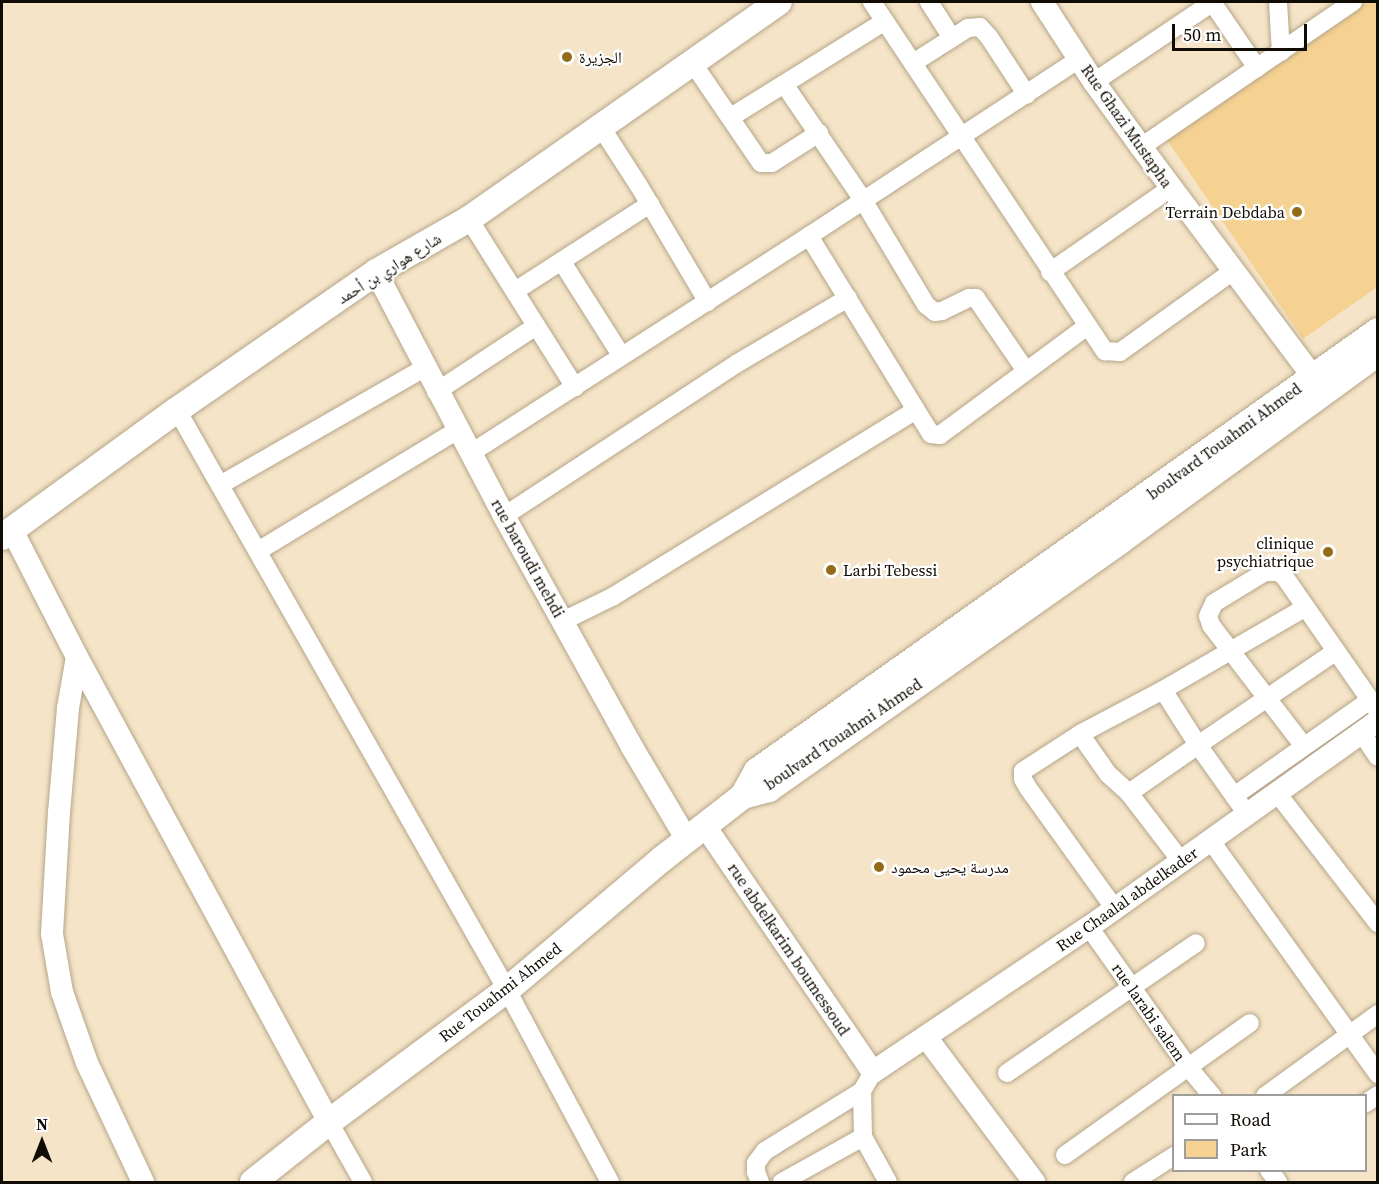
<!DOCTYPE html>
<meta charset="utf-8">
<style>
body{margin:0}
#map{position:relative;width:1379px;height:1184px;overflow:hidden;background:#f5e4c7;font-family:"Source Serif 4","Noto Naskh Arabic",serif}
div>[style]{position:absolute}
.green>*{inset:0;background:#f5d192}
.roads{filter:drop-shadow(0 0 2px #b5a589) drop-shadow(0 0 2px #b5a589)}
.minor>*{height:18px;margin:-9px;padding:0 9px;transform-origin:9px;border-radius:9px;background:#fff}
.tertiary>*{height:22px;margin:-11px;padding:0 11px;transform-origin:11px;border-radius:11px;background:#fff}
.secondary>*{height:26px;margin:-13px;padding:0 13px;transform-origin:13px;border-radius:13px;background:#fff}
.dots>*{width:16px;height:16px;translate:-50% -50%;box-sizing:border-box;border:3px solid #fff;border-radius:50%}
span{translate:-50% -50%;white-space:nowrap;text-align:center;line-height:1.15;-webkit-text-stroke:4.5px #fff;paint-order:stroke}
.poi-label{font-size:16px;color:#100b03}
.left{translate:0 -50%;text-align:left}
.right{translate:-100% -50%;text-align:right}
.street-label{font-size:16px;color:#100b03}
.frame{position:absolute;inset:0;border:3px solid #100b03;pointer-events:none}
.legend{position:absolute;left:1172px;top:1094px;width:195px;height:78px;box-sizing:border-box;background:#fff;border:2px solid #9f9d9a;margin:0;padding:8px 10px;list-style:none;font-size:18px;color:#100b03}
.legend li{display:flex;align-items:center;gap:12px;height:30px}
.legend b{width:30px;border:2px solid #9f9d9a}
.north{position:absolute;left:12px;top:1112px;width:60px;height:60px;-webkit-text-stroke:4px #fff;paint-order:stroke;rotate:0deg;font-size:16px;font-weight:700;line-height:24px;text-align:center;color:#100b03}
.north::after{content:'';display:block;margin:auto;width:21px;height:27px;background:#100b03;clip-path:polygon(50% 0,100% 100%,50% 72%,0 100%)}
.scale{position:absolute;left:1172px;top:24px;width:135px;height:27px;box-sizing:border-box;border:3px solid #100b03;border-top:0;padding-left:8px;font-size:18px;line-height:21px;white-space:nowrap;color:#100b03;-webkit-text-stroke:4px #fff;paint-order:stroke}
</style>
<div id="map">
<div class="green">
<i style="clip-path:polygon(1366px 2px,1377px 2px,1377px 287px,1303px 339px,1165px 137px)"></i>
</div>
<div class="roads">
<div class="minor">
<i style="left:872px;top:2px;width:420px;rotate:56.3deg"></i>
<i style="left:1105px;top:351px;width:15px;rotate:4deg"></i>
<i style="left:1120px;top:352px;width:139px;rotate:-35.6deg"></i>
<i style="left:929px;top:2px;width:43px;rotate:57.4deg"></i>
<i style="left:1212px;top:2px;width:80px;rotate:55.7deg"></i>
<i style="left:1278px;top:2px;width:50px;rotate:86.6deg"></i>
<i style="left:692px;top:62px;width:122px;rotate:55.7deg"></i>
<i style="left:761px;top:163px;width:11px"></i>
<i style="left:772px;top:163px;width:56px;rotate:-32.6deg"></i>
<i style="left:913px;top:63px;width:65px;rotate:-32.5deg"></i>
<i style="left:968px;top:28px;width:12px;rotate:-5deg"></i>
<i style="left:980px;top:27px;width:13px;rotate:48deg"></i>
<i style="left:989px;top:37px;width:69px;rotate:56.8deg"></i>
<i style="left:1094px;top:82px;width:143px;rotate:-33.9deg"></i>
<i style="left:784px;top:84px;width:140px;rotate:55.7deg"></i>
<i style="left:863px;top:200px;width:122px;rotate:59deg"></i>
<i style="left:926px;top:305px;width:11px;rotate:38deg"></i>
<i style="left:935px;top:312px;width:7px;rotate:-8deg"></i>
<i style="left:942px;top:311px;width:30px;rotate:-26deg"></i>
<i style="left:969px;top:298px;width:7px"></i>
<i style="left:976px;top:298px;width:88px;rotate:55.6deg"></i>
<i style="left:731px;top:117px;width:181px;rotate:-31.9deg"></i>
<i style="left:601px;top:127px;width:70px;rotate:57.2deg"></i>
<i style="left:639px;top:186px;width:135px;rotate:59.3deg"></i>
<i style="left:1141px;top:147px;width:257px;rotate:-34.4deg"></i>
<i style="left:469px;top:219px;width:199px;rotate:57.8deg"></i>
<i style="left:809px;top:236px;width:324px;rotate:-33.2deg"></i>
<i style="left:562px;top:262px;width:110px;rotate:57.6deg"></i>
<i style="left:1050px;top:272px;width:147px;rotate:-34.8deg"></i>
<i style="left:515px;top:291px;width:161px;rotate:-32.8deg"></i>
<i style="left:436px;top:392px;width:120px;rotate:-33.4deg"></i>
<i style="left:177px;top:410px;width:667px;rotate:60.36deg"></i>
<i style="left:507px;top:990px;width:218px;rotate:61.8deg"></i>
<i style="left:916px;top:410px;width:28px;rotate:58deg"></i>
<i style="left:931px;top:434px;width:9px;rotate:6deg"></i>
<i style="left:940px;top:435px;width:182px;rotate:-36.5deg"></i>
<i style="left:471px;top:453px;width:402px;rotate:-32.7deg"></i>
<i style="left:809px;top:236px;width:204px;rotate:58.4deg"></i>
<i style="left:916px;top:410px;width:357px;rotate:148.4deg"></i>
<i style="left:612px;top:597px;width:55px;rotate:153.9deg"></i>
<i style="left:220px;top:485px;width:235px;rotate:-29.8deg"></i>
<i style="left:504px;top:516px;width:277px;rotate:-33.2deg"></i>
<i style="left:736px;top:364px;width:130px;rotate:-30.5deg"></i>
<i style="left:258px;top:551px;width:234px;rotate:-31.2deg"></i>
<i style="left:1361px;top:732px;width:30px;rotate:56deg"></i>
<i style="left:1080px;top:734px;width:49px;rotate:55deg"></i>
<i style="left:1108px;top:774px;width:28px;rotate:42deg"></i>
<i style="left:1129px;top:793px;width:84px;rotate:-34.8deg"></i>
<i style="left:1198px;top:745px;width:65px;rotate:-122.5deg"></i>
<i style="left:1303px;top:745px;width:151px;rotate:-127.5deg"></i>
<i style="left:1211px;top:625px;width:9px;rotate:-108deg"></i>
<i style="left:1208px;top:616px;width:14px;rotate:-65deg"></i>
<i style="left:1214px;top:603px;width:60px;rotate:-31.3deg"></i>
<i style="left:1265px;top:572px;width:13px"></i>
<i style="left:1278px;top:572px;width:7px;rotate:34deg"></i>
<i style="left:1284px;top:576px;width:165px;rotate:55.2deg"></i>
<i style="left:1129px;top:793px;width:86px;rotate:52.6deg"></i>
<i style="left:1277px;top:793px;width:165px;rotate:52.2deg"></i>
<i style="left:1234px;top:796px;width:166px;rotate:-35.2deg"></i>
<i style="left:1247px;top:814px;width:85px;rotate:-125.4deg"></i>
<i style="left:1198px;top:745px;width:166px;rotate:-34.2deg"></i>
<i style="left:1211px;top:841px;width:287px;rotate:54.4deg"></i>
<i style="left:1115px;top:909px;width:149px;rotate:-125.7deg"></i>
<i style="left:1028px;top:788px;width:10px;rotate:-119deg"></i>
<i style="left:1023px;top:779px;width:8px;rotate:-90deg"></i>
<i style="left:1023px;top:771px;width:68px;rotate:-33deg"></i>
<i style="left:1080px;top:734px;width:94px;rotate:-27.9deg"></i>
<i style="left:1163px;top:690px;width:165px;rotate:-30.1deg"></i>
<i style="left:1089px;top:927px;width:171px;rotate:54.7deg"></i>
<i style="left:1188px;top:1067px;width:38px;rotate:50deg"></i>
<i style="left:1007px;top:1073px;width:229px;rotate:-34.5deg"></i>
<i style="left:1265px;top:1096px;width:140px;rotate:-36deg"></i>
<i style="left:1366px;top:1103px;width:14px;rotate:-34deg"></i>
<i style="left:329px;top:1122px;width:69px;rotate:60.5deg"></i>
<i style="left:863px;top:1137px;width:51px;rotate:60.9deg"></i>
<i style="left:1065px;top:1155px;width:227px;rotate:-35.5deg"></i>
<i style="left:1269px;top:1170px;width:15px;rotate:53deg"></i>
<i style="left:760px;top:1182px;width:11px;rotate:-112deg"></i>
<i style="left:756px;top:1172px;width:9px;rotate:-90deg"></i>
<i style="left:756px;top:1163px;width:15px;rotate:-53deg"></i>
<i style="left:765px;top:1151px;width:114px;rotate:-31.7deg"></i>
<i style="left:782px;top:1182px;width:93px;rotate:-29.1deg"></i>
<i style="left:863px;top:1137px;width:46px;rotate:-91.2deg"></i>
<i style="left:862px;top:1091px;width:22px;rotate:-60deg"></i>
<i style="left:1133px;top:1182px;width:49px;rotate:-32.4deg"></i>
</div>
<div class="tertiary">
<i style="left:1042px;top:2px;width:95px;rotate:57deg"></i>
<i style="left:1094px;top:82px;width:80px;rotate:54.1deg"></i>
<i style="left:1141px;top:147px;width:304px;rotate:53.2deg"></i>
<i style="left:376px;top:272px;width:276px;rotate:62.3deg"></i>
<i style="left:504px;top:516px;width:264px;rotate:61deg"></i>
<i style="left:632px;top:747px;width:108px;rotate:59.4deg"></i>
<i style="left:12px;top:530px;width:143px;rotate:62.9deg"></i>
<i style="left:77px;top:657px;width:529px;rotate:61.55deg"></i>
<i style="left:77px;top:657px;width:52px;rotate:100deg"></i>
<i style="left:68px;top:708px;width:104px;rotate:94.9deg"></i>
<i style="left:59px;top:812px;width:122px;rotate:93.3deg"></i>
<i style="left:52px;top:934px;width:59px;rotate:80.2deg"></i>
<i style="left:62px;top:992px;width:75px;rotate:70.6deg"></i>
<i style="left:87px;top:1063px;width:132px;rotate:64.8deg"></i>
<i style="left:705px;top:826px;width:298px;rotate:55.7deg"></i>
<i style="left:873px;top:1072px;width:260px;rotate:-33.9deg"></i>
<i style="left:1089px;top:927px;width:355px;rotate:-35.5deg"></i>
<i style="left:926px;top:1037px;width:181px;rotate:53.3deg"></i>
</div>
<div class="secondary">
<i style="left:2px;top:537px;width:216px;rotate:-36deg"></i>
<i style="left:177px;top:410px;width:242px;rotate:-34.7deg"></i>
<i style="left:376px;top:272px;width:107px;rotate:-29.7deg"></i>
<i style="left:469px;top:219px;width:378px;rotate:-35deg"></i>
<i style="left:743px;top:796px;width:27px;rotate:-15deg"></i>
<i style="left:769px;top:789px;width:430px;rotate:-35.2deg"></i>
<i style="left:1120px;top:541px;width:319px;rotate:-36.1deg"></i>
<i style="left:253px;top:1182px;width:97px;rotate:-38.3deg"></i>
<i style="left:329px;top:1122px;width:222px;rotate:-36.6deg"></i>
<i style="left:507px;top:990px;width:203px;rotate:-40.2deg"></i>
<i style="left:662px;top:859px;width:103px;rotate:-37.9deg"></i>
<i style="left:743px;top:796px;width:29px;rotate:-61deg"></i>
<i style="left:757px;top:771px;width:761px;rotate:-35.32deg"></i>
</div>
</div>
<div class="dots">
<i style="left:567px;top:57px;background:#936b14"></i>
<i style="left:1297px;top:212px;background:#936b14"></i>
<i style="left:1328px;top:552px;background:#936b14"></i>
<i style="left:831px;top:570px;background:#936b14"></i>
<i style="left:879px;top:867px;background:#936b14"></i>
</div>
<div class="poi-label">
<span class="left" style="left:579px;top:57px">الجزيرة</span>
<span class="right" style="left:1285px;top:212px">Terrain Debdaba</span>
<span class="right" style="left:1314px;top:552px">clinique<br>psychiatrique</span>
<span class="left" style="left:843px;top:570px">Larbi Tebessi</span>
<span class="left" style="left:891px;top:867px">مدرسة يحيى محمود</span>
</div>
<div class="street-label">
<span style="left:1127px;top:126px;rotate:55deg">Rue Ghazi Mustapha</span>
<span style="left:389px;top:268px;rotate:-32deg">شارع هواري بن أحمد</span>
<span style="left:1224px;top:441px;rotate:-36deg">boulvard Touahmi Ahmed</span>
<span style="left:528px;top:558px;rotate:61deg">rue baroudi mehdi</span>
<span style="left:843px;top:734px;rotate:-34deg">boulvard Touahmi Ahmed</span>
<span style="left:1127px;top:899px;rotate:-35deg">Rue Chaalal abdelkader</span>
<span style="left:789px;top:949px;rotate:56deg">rue abdelkarim boumessoud</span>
<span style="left:500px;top:992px;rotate:-38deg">Rue Touahmi Ahmed</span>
<span style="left:1149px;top:1012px;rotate:55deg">rue larabi salem</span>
</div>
<div class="frame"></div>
<ul class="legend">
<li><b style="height:8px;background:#fff"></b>Road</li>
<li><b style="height:16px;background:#f5d192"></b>Park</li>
</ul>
<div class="north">N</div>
<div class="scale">50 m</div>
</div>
